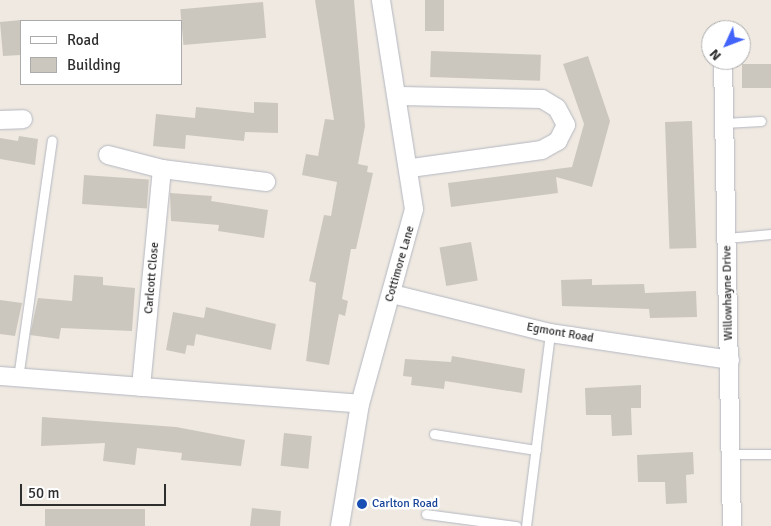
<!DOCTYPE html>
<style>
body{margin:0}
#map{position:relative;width:771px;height:526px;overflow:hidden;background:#efe9e1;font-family:Signika,sans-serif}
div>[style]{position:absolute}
.building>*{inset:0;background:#cbc7bf;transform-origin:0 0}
.roads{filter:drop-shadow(0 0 1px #b4b7c1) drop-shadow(0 0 1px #b4b7c1)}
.lane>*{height:9px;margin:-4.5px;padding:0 4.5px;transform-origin:4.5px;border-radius:4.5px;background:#fff}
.street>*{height:18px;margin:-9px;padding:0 9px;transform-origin:9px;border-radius:9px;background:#fff}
.dots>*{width:14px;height:14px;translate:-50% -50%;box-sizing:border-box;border:2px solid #fff;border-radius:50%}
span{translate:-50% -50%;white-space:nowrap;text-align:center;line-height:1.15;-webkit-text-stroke:5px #fff;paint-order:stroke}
.street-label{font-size:12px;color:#2e2e2e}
.transit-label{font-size:12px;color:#164399}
.left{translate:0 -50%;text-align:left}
.legend{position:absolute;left:20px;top:20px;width:162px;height:65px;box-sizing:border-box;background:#fff;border:1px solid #ababab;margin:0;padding:6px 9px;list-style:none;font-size:15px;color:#2e2e2e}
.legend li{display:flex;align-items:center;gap:10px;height:25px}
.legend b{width:25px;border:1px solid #ababab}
.north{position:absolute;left:701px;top:20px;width:50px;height:50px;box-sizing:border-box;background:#fff;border:1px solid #ababab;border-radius:50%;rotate:227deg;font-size:14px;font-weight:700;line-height:20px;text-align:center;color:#2e2e2e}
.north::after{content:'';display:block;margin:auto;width:18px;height:22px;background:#4264fb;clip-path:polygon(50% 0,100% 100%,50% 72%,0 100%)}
.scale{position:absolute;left:20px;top:484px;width:146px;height:22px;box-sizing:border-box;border:2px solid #2e2e2e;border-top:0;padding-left:6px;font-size:15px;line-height:18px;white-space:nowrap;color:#2e2e2e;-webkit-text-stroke:4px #fff;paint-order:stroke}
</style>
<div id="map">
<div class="building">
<i style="clip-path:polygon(315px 0,354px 0,365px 126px,358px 164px,368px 166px,367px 172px,373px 173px,356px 249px,351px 249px,342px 299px,348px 301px,345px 316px,339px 314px,329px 365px,306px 361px,316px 283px,309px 281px,324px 215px,331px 216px,337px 182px,302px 175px,306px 154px,318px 156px,325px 119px,334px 120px)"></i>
<i style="left:425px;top:0;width:19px;height:31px"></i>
<i style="left:263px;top:2px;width:36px;height:83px;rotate:85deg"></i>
<i style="clip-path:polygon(21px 20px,21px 55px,3px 56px,0 22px)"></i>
<i style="left:431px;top:51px;width:110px;height:26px;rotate:2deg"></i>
<i style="clip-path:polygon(588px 56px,610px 121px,592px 187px,556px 177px,558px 193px,451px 207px,448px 183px,572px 167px,584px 124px,563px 64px)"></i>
<i style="left:771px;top:64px;width:24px;height:29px;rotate:90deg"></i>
<i style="clip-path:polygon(254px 102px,278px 103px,278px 133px,245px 132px,244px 141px,186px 135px,185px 149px,153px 146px,156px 114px,195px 118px,196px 107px,254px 113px)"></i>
<i style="left:692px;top:121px;width:127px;height:27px;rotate:88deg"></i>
<i style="clip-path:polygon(19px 136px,38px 139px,35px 165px,0 159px,0 138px,18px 141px)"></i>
<i style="left:84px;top:175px;width:65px;height:29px;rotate:4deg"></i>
<i style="clip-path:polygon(170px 193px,212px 196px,211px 201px,268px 210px,264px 238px,218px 231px,219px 225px,171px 221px)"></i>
<i style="left:471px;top:242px;width:39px;height:32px;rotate:80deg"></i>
<i style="clip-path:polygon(74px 275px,103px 277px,103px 285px,135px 288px,132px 331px,61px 328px,59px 339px,30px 335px,38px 298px,72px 301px)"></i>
<i style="clip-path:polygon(592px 279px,592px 285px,644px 284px,645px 293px,696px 291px,697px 317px,650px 318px,649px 309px,562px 306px,561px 280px)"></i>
<i style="clip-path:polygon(0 300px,22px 303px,15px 336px,0 334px)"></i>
<i style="clip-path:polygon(206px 307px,276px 324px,271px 350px,196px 334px,194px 346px,187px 345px,185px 354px,166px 350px,173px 312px,204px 318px)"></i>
<i style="clip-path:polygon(452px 356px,525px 369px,522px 393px,445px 381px,444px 389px,411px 385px,412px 377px,403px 376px,405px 359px,451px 362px)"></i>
<i style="clip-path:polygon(641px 385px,641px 408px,631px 408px,632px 435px,612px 436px,611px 415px,586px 415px,585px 388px)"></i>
<i style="clip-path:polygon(42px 417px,176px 427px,245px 440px,241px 466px,181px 460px,182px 453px,137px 448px,135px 465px,103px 461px,105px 443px,41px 446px)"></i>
<i style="left:284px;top:433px;width:28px;height:33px;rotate:6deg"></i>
<i style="clip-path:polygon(693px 452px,694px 474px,686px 475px,687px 503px,666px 504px,665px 482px,638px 482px,637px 455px)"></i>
<i style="clip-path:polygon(252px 508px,281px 511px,280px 526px,250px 526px)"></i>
<i style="left:145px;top:509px;width:17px;height:100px;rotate:90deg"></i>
</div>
<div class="roads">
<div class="lane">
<i style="left:724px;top:123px;width:37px;rotate:-3deg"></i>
<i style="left:727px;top:238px;width:44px;rotate:-5.2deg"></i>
<i style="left:18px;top:378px;width:240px;rotate:-81.9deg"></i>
<i style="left:434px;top:434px;width:103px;rotate:8.9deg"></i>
<i style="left:731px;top:454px;width:40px"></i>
<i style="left:426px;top:514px;width:91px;rotate:7.6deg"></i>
<i style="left:526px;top:526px;width:194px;rotate:-82.9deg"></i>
</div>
<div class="street">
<i style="left:723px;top:60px;width:466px;rotate:88.9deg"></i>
<i style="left:400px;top:96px;width:142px;rotate:1.2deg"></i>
<i style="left:542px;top:99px;width:17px;rotate:31deg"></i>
<i style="left:557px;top:108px;width:19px;rotate:62deg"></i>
<i style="left:566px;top:125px;width:18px;rotate:117deg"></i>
<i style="left:558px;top:141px;width:18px;rotate:151deg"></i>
<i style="left:542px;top:150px;width:133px;rotate:172.2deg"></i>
<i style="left:0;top:120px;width:23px;rotate:-2deg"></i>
<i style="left:108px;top:155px;width:56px;rotate:14.5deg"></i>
<i style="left:162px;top:169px;width:105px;rotate:7.1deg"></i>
<i style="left:392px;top:294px;width:163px;rotate:13.9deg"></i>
<i style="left:550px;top:333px;width:182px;rotate:8.5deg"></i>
<i style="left:0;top:376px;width:361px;rotate:4.4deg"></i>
<i style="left:141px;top:387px;width:219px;rotate:-84.5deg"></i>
<i style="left:340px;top:526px;width:124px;rotate:-80.7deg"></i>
<i style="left:360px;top:404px;width:202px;rotate:-74.5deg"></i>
<i style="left:414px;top:209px;width:212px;rotate:-99deg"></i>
</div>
</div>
<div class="dots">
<i style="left:362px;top:504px;background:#1a4fb4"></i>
</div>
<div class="street-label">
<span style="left:400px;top:264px;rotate:-74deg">Cottimore Lane</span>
<span style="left:152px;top:278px;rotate:-85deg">Carlcott Close</span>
<span style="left:728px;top:293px;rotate:-91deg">Willowhayne Drive</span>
<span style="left:560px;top:333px;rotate:10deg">Egmont Road</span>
</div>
<div class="transit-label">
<span class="left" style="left:372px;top:504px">Carlton Road</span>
</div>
<ul class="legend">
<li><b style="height:6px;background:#fff"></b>Road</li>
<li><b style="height:14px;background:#cbc7bf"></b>Building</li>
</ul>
<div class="north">N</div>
<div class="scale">50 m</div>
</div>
